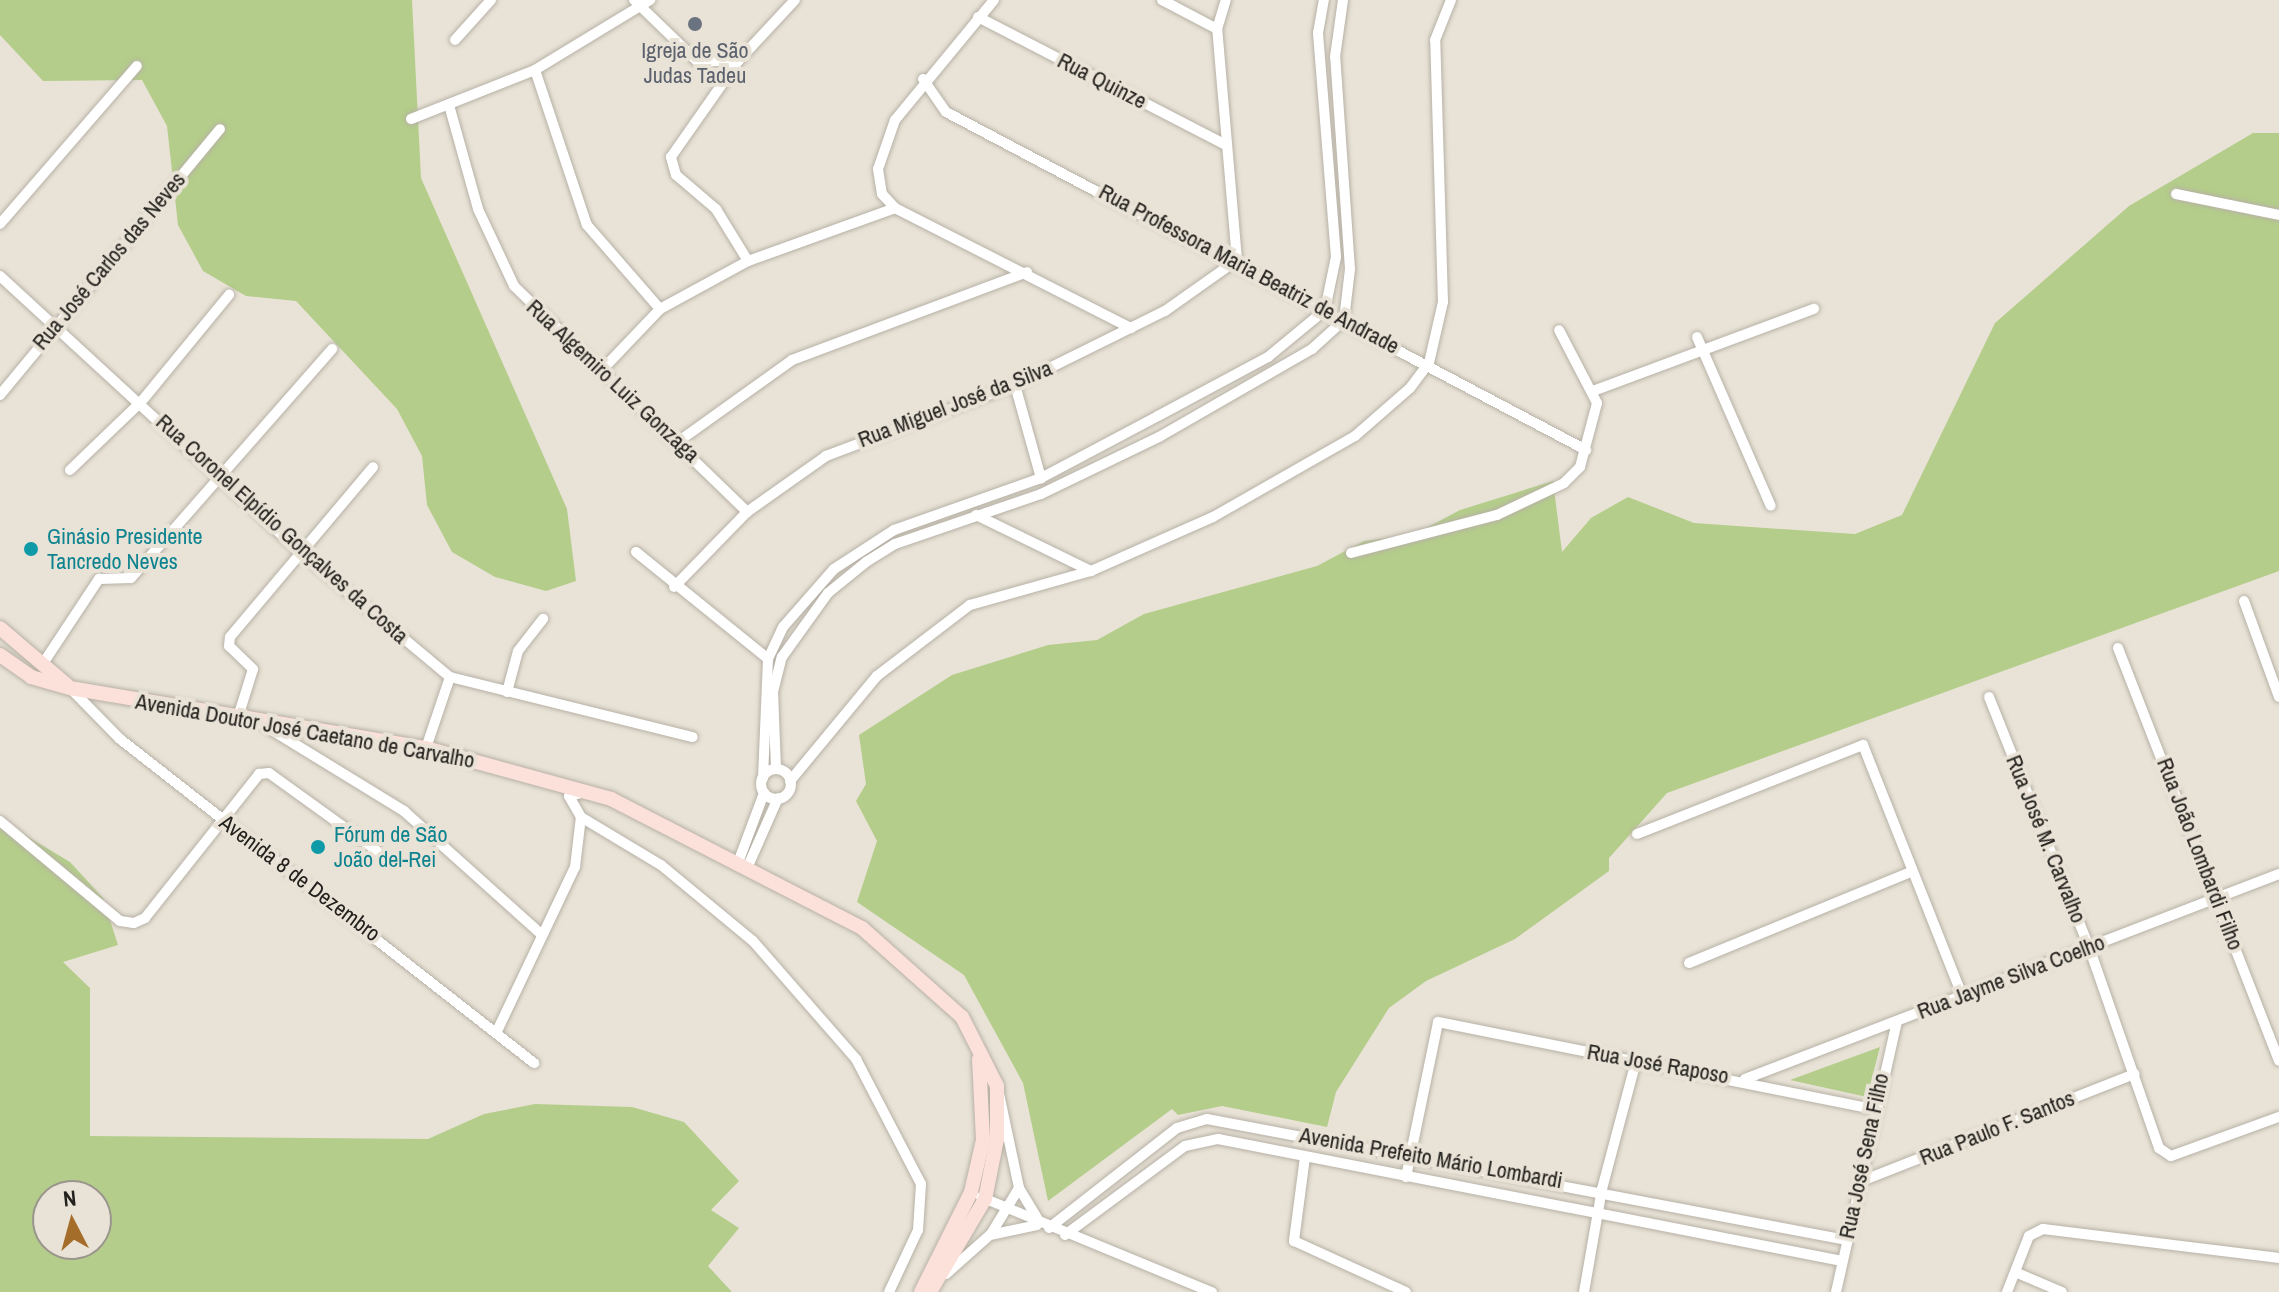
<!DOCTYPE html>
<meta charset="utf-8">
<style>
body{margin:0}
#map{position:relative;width:2279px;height:1292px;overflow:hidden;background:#e9e3d7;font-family:"Archivo Narrow",sans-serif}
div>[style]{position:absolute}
.green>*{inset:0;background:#b4cd8a}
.roads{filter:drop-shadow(0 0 2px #b7b1a6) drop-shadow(0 0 2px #b7b1a6)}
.street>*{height:10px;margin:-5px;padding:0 5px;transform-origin:5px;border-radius:5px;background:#fff}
.street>.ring{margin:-5px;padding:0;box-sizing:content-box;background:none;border:10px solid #fff;border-radius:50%}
.secondary>*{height:14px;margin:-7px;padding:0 7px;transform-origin:7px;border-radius:7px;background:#fce0da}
.dots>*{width:22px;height:22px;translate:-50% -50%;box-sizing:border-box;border:4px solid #e9e3d7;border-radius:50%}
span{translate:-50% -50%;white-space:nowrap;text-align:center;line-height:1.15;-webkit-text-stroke:8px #e9e3d7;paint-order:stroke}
.worship-label{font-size:22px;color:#5b616d}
.street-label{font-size:22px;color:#23211d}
.culture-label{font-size:22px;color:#0d838f}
.left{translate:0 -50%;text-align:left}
.north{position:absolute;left:32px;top:1180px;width:80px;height:80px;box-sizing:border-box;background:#e9e3d7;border:2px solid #9a958d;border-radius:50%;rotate:354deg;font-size:22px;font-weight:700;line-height:32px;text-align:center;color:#23211d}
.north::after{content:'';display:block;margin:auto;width:28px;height:36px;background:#a46d29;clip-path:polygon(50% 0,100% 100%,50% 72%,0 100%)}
</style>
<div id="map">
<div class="green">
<i style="clip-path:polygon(0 0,412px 0,421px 178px,567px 509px,576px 581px,546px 591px,495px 577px,452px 552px,427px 505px,422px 456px,397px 409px,296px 301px,246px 296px,203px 271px,178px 225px,167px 126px,142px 80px,43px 81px,0 35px)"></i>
<i style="clip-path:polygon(2253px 133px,2279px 133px,2279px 571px,1667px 793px,1609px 858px,1609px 871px,1515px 939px,1426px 981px,1389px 1008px,1336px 1092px,1327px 1127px,1222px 1106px,1178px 1115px,1172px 1109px,1048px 1201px,1023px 1083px,964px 975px,857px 902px,877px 841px,856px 801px,866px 784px,859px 735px,952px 675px,1048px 645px,1097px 640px,1144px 614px,1317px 566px,1364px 541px,1413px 535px,1460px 510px,1553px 481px,1562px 552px,1591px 518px,1628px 497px,1694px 523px,1855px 534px,1902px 515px,1995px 323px,2129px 206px)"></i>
<i style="clip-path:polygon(evenodd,0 820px,70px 862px,103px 898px,118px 945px,63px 962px,90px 988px,90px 1136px,428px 1139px,484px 1114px,535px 1104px,632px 1107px,684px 1122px,739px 1181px,711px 1210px,739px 1228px,708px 1266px,732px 1292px,0 1292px,0 820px,48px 1196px,96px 1196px,96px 1244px,48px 1244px,48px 1196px)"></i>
<i style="clip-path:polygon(1880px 1047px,1867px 1097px,1790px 1080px)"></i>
</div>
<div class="roads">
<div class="street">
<i style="left:634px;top:0;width:89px;rotate:44.1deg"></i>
<i style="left:698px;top:62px;width:39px;rotate:-3deg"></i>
<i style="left:994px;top:0;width:156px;rotate:129.5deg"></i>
<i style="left:895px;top:120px;width:52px;rotate:109.1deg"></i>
<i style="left:878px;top:169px;width:25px;rotate:81deg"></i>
<i style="left:882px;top:194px;width:19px;rotate:47deg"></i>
<i style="left:895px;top:208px;width:265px;rotate:27deg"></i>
<i style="left:1162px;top:0;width:62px;rotate:27.8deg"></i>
<i style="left:978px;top:17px;width:279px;rotate:27.3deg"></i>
<i style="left:455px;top:40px;width:54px;rotate:-48deg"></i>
<i style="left:535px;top:70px;width:163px;rotate:71.5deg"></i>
<i style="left:587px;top:225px;width:111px;rotate:49deg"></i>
<i style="left:923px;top:79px;width:40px;rotate:55.1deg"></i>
<i style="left:946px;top:112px;width:724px;rotate:27.84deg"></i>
<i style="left:449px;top:105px;width:108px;rotate:74.4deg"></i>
<i style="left:478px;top:209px;width:85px;rotate:64.9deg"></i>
<i style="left:514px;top:286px;width:325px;rotate:44.1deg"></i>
<i style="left:411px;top:119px;width:133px;rotate:-21.6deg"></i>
<i style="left:535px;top:70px;width:135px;rotate:-31.3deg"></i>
<i style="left:2176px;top:194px;width:105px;rotate:11.5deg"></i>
<i style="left:0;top:224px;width:209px;rotate:-49.1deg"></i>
<i style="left:748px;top:261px;width:61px;rotate:-121.6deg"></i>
<i style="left:716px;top:209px;width:52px;rotate:-139.6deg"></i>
<i style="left:676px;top:175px;width:19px;rotate:-106deg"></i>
<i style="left:671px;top:157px;width:118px;rotate:-55deg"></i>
<i style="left:739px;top:60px;width:82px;rotate:-47deg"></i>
<i style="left:0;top:276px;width:405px;rotate:42.6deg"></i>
<i style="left:298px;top:550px;width:198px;rotate:39.9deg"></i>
<i style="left:450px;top:677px;width:250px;rotate:13.9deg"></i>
<i style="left:1697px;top:337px;width:184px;rotate:66.4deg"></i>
<i style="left:601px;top:371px;width:86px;rotate:-46.4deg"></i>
<i style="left:660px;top:309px;width:100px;rotate:-28.6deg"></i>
<i style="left:748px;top:261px;width:156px;rotate:-19.8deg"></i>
<i style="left:1015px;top:385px;width:97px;rotate:74.4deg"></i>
<i style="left:1593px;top:391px;width:236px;rotate:-20.4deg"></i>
<i style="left:0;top:395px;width:345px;rotate:-50.4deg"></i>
<i style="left:679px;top:441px;width:139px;rotate:-35.6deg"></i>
<i style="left:792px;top:360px;width:251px;rotate:-20.5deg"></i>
<i style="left:70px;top:470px;width:98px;rotate:-43.8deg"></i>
<i style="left:141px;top:402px;width:139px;rotate:-50.6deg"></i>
<i style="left:976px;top:515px;width:128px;rotate:26deg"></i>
<i style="left:636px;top:552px;width:170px;rotate:39deg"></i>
<i style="left:1351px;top:553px;width:151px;rotate:-14.6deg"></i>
<i style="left:1497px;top:515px;width:74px;rotate:-25.5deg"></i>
<i style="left:1564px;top:483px;width:23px;rotate:-45deg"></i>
<i style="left:1580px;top:467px;width:66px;rotate:-75.1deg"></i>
<i style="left:1597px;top:403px;width:82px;rotate:-117.5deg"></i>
<i style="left:674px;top:587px;width:105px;rotate:-45.8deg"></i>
<i style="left:747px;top:512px;width:97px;rotate:-35.3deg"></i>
<i style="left:826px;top:456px;width:202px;rotate:-20.6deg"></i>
<i style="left:1015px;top:385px;width:167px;rotate:-26.3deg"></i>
<i style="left:1165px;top:311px;width:88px;rotate:-35.3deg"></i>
<i style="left:1237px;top:260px;width:232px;rotate:-94.9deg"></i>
<i style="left:1217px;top:29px;width:30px;rotate:-73deg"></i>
<i style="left:2244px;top:601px;width:102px;rotate:70deg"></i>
<i style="left:2118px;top:648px;width:443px;rotate:68.7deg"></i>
<i style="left:44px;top:662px;width:100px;rotate:-56.5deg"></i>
<i style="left:99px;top:579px;width:32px;rotate:-2deg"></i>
<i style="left:131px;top:578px;width:305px;rotate:-48.7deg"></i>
<i style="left:70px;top:688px;width:71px;rotate:45.6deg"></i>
<i style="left:120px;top:739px;width:526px;rotate:38.05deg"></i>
<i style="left:507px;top:692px;width:42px;rotate:-75deg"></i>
<i style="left:518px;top:651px;width:41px;rotate:-52deg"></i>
<i style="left:1989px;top:697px;width:269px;rotate:68.2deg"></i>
<i style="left:2089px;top:947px;width:213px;rotate:70.8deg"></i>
<i style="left:2159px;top:1148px;width:14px;rotate:34deg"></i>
<i style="left:2171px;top:1156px;width:115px;rotate:-19.9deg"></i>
<i style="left:238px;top:717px;width:50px;rotate:-72.6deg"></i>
<i style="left:253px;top:669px;width:33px;rotate:-136deg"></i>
<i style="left:229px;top:646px;width:9px;rotate:-84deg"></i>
<i style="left:230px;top:637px;width:222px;rotate:-49.9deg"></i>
<i style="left:262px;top:724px;width:167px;rotate:31.5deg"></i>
<i style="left:404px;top:811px;width:184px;rotate:41.9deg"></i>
<i style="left:426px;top:748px;width:75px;rotate:-71.3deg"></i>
<i style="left:776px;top:769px;width:77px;rotate:-92.2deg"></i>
<i style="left:773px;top:692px;width:36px;rotate:-76deg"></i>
<i style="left:782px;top:657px;width:79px;rotate:-54.3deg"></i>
<i style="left:828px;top:593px;width:49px;rotate:-39.2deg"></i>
<i style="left:866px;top:562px;width:34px;rotate:-32deg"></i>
<i style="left:895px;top:544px;width:154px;rotate:-18.9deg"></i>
<i style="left:1041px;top:494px;width:131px;rotate:-25.8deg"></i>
<i style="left:1159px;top:437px;width:177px;rotate:-29.9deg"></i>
<i style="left:1312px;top:349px;width:43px;rotate:-42.2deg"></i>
<i style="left:1344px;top:320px;width:51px;rotate:-83.3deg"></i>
<i style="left:1350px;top:269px;width:213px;rotate:-94deg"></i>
<i style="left:1335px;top:57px;width:58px;rotate:-82deg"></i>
<i class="ring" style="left:761px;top:769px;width:20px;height:20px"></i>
<i style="left:763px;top:778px;width:119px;rotate:-87.6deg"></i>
<i style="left:768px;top:659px;width:35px;rotate:-65deg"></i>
<i style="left:783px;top:627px;width:77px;rotate:-48.7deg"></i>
<i style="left:834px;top:569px;width:72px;rotate:-33deg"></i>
<i style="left:894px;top:530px;width:156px;rotate:-19.5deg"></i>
<i style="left:1041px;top:478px;width:132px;rotate:-27.9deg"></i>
<i style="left:1158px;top:416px;width:125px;rotate:-28.2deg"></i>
<i style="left:1268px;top:357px;width:74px;rotate:-39.5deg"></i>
<i style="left:1325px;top:310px;width:54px;rotate:-78.3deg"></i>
<i style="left:1336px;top:257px;width:225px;rotate:-94.6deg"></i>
<i style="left:1318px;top:33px;width:34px;rotate:-80deg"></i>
<i style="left:790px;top:781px;width:136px;rotate:-50.4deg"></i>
<i style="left:877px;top:676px;width:117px;rotate:-37.4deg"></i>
<i style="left:970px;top:605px;width:126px;rotate:-15.7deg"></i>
<i style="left:1091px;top:571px;width:133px;rotate:-23.9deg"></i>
<i style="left:1213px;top:517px;width:163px;rotate:-29.7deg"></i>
<i style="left:1355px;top:436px;width:73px;rotate:-41.1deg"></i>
<i style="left:1410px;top:388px;width:31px;rotate:-53deg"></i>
<i style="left:1429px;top:363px;width:63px;rotate:-77.1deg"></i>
<i style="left:1443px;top:302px;width:262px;rotate:-91.7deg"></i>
<i style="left:1435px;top:40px;width:43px;rotate:-68.2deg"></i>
<i style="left:581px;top:817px;width:93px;rotate:31deg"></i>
<i style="left:661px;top:865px;width:119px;rotate:39.6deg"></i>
<i style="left:753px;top:941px;width:157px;rotate:48.9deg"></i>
<i style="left:856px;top:1059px;width:141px;rotate:62.5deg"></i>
<i style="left:921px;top:1184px;width:46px;rotate:93.7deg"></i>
<i style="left:918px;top:1230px;width:68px;rotate:115.1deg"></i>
<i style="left:0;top:821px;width:156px;rotate:39.8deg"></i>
<i style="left:120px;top:921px;width:14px;rotate:8deg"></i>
<i style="left:134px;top:923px;width:12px;rotate:-24deg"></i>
<i style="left:145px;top:918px;width:184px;rotate:-51.6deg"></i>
<i style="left:259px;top:774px;width:10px;rotate:-6deg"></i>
<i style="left:269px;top:773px;width:133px;rotate:35.8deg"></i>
<i style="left:1637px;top:834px;width:243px;rotate:-21.5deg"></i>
<i style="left:1863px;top:745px;width:269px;rotate:68.4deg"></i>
<i style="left:739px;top:860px;width:72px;rotate:-69.5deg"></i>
<i style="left:748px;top:866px;width:74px;rotate:-66.2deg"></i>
<i style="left:1689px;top:963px;width:240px;rotate:-22.3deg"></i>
<i style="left:498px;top:1029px;width:179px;rotate:-64.6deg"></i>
<i style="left:575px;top:867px;width:50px;rotate:-83.2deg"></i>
<i style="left:581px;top:817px;width:24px;rotate:-120deg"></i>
<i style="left:569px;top:796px;width:12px;rotate:-14deg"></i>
<i style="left:1745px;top:1079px;width:572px;rotate:-21deg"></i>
<i style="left:998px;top:1089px;width:101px;rotate:78deg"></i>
<i style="left:1019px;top:1188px;width:39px;rotate:59deg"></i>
<i style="left:1305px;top:1157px;width:85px;rotate:97.5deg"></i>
<i style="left:1294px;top:1241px;width:123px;rotate:24.5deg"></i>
<i style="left:1406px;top:1177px;width:158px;rotate:-78.3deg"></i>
<i style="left:1438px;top:1022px;width:443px;rotate:11.3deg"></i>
<i style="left:1859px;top:1182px;width:296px;rotate:-21.4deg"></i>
<i style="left:981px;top:1197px;width:250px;rotate:22.4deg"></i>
<i style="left:1049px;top:1228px;width:162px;rotate:-38deg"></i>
<i style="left:1177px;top:1128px;width:31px;rotate:-17deg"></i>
<i style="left:1207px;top:1119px;width:650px;rotate:10.72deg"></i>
<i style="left:991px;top:1234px;width:54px;rotate:-58.7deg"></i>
<i style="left:1065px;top:1235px;width:149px;rotate:-36.6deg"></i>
<i style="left:1185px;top:1146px;width:34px;rotate:-12deg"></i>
<i style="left:1218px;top:1139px;width:636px;rotate:11.06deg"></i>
<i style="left:2015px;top:1272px;width:51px;rotate:23.1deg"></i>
<i style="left:946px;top:1274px;width:59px;rotate:-41.6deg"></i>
<i style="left:990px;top:1235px;width:48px;rotate:-12deg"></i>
<i style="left:1584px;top:1292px;width:105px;rotate:-80.1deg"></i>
<i style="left:1602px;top:1189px;width:132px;rotate:-75.1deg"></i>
<i style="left:1836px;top:1292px;width:277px;rotate:-77.3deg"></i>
<i style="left:2007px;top:1292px;width:60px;rotate:-68.6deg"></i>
<i style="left:2029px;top:1236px;width:16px;rotate:-27deg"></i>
<i style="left:2043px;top:1229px;width:238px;rotate:7deg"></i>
</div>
<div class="secondary">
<i style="left:0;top:628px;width:88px;rotate:40.4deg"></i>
<i style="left:0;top:655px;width:38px;rotate:35deg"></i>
<i style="left:31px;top:677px;width:41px;rotate:15.8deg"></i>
<i style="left:70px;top:688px;width:361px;rotate:9.6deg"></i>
<i style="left:426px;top:748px;width:192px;rotate:15.4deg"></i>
<i style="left:611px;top:799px;width:282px;rotate:27.2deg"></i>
<i style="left:862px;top:928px;width:134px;rotate:41.7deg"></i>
<i style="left:962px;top:1017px;width:77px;rotate:63.1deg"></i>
<i style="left:997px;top:1086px;width:53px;rotate:90deg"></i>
<i style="left:997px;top:1139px;width:61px;rotate:101.3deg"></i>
<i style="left:985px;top:1199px;width:108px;rotate:120.6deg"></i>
<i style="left:921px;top:1292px;width:112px;rotate:-63.4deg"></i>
<i style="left:971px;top:1192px;width:53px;rotate:-77deg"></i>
<i style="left:983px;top:1140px;width:81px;rotate:-92.8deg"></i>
</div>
</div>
<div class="dots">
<i style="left:695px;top:24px;background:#6b7280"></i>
<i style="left:31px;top:549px;background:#0f9aa8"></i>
<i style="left:318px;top:847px;background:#0f9aa8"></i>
</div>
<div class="worship-label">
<span style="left:695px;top:63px">Igreja de São<br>Judas Tadeu</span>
</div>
<div class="street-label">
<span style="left:1102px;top:81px;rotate:27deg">Rua Quinze</span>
<span style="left:109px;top:261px;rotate:-50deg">Rua José Carlos das Neves</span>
<span style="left:1249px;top:269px;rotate:28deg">Rua Professora Maria Beatriz de Andrade</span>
<span style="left:613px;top:381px;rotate:43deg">Rua Algemiro Luiz Gonzaga</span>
<span style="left:955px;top:404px;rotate:-21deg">Rua Miguel José da Silva</span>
<span style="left:282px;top:529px;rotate:42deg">Rua Coronel Elpídio Gonçalves da Costa</span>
<span style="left:305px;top:731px;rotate:10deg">Avenida Doutor José Caetano de Carvalho</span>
<span style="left:2046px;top:839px;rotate:68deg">Rua José M. Carvalho</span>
<span style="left:2200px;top:854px;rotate:69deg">Rua João Lombardi Filho</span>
<span style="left:300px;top:878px;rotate:37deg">Avenida 8 de Dezembro</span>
<span style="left:2011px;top:977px;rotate:-21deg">Rua Jayme Silva Coelho</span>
<span style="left:1658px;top:1064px;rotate:10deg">Rua José Raposo</span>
<span style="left:1997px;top:1128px;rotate:-22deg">Rua Paulo F. Santos</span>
<span style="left:1864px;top:1156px;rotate:-78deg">Rua José Sena Filho</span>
<span style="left:1431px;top:1158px;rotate:10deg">Avenida Prefeito Mário Lombardi</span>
</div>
<div class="culture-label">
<span class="left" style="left:47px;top:549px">Ginásio Presidente<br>Tancredo Neves</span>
<span class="left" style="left:334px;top:847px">Fórum de São<br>João del-Rei</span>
</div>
<div class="north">N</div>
</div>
